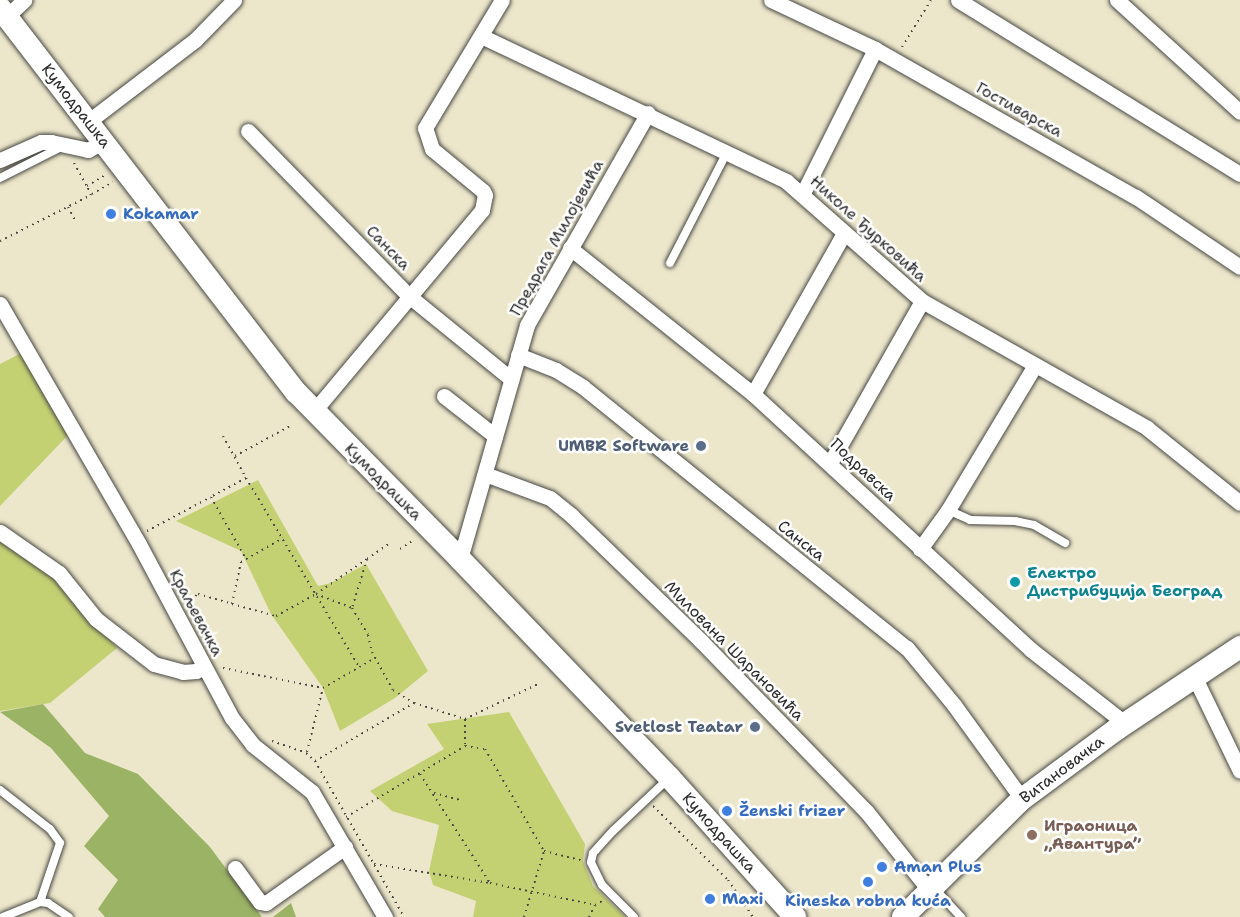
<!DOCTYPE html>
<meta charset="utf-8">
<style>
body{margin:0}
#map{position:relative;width:1240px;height:917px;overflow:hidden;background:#ece7cb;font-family:"Shantell Sans",sans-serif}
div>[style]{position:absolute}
.green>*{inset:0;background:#c4d173}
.forest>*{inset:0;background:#9bb365}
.path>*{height:2px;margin-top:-1px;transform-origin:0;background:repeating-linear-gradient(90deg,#484743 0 1.5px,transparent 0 6px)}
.roads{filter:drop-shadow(0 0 2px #484743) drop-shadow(0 0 2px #484743)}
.lane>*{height:8px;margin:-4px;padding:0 4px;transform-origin:4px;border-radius:4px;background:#fff}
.street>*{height:15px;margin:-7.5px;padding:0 7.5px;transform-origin:7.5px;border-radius:7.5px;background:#fff}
.secondary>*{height:22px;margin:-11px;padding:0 11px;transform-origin:11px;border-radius:11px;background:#fff}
.dots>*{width:16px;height:16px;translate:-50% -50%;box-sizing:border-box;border:3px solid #fff;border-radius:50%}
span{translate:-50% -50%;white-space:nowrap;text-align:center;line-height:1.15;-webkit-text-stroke:5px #fff;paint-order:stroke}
.street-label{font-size:16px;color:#2b2b2b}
.shop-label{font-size:16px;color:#366cbe;font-weight:700}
.left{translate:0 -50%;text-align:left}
.service-label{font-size:16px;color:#4e5e75;font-weight:700}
.right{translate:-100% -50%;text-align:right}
.culture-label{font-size:16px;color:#0d838f;font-weight:700}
.education-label{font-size:16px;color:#785e54;font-weight:700}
</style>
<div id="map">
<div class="green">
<i style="clip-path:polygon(27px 350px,73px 430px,0 506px,0 364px)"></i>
<i style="clip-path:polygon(258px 480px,318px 586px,331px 583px,366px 564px,428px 671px,395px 698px,340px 731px,323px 688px,271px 614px,241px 551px,176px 521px)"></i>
<i style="clip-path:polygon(0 539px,52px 576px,117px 648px,50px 703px,0 711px)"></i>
<i style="clip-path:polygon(509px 712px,585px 844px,583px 861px,593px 886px,625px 917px,473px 917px,476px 901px,433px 885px,429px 871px,439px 825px,392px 811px,370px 791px,444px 749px,427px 724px)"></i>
</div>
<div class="forest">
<i style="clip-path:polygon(43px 704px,85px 753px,138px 774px,210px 847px,262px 917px,105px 917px,98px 909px,118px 880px,84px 846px,109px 816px,51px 748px,0 712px)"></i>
<i style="clip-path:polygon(291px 903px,296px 917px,273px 917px)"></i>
</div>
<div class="path">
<i style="left:902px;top:47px;width:55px;rotate:-58.3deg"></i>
<i style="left:74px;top:163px;width:26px;rotate:61deg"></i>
<i style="left:92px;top:194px;width:24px;rotate:-30deg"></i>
<i style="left:68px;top:207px;width:15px;rotate:62deg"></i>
<i style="left:0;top:241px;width:102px;rotate:-26.8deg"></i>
<i style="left:91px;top:195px;width:10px;rotate:-114deg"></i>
<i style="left:87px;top:186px;width:21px;rotate:-31deg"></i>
<i style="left:223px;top:436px;width:48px;rotate:61.3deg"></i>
<i style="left:246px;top:478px;width:40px;rotate:152deg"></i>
<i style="left:211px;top:497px;width:71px;rotate:60.6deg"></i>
<i style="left:235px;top:456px;width:63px;rotate:-28.6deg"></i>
<i style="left:246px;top:478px;width:220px;rotate:59.1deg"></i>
<i style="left:147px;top:531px;width:72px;rotate:-28deg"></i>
<i style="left:400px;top:549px;width:17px;rotate:-33deg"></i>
<i style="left:367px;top:559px;width:29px;rotate:-35deg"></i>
<i style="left:316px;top:594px;width:39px;rotate:21deg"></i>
<i style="left:352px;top:608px;width:31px;rotate:59deg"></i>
<i style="left:368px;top:635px;width:17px;rotate:77deg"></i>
<i style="left:372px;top:652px;width:43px;rotate:61.1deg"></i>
<i style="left:393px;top:690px;width:25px;rotate:32deg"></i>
<i style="left:414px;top:703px;width:53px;rotate:17.4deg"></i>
<i style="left:465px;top:719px;width:81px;rotate:-25.6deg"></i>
<i style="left:186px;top:603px;width:15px;rotate:-37deg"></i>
<i style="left:198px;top:594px;width:35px;rotate:16deg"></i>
<i style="left:232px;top:604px;width:43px;rotate:-77.9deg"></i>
<i style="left:241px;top:562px;width:48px;rotate:-29.7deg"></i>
<i style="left:232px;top:604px;width:46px;rotate:15.3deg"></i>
<i style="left:276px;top:616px;width:46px;rotate:-28.8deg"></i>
<i style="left:316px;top:594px;width:62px;rotate:-34.5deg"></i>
<i style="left:367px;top:559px;width:51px;rotate:107deg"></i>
<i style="left:223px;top:668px;width:102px;rotate:11.3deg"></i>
<i style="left:323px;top:688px;width:60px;rotate:-30deg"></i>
<i style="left:465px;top:719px;width:27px;rotate:90deg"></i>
<i style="left:465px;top:746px;width:20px;rotate:9deg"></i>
<i style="left:485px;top:749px;width:118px;rotate:60deg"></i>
<i style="left:544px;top:851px;width:38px;rotate:14deg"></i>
<i style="left:272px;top:741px;width:36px;rotate:19deg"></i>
<i style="left:306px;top:753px;width:12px;rotate:42deg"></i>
<i style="left:315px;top:761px;width:180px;rotate:60.3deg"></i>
<i style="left:307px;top:752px;width:66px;rotate:-76deg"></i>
<i style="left:315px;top:761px;width:115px;rotate:-30.4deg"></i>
<i style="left:420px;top:774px;width:130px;rotate:57.3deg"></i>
<i style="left:434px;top:793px;width:30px;rotate:15deg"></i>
<i style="left:653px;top:806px;width:105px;rotate:44.6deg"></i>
<i style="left:728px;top:880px;width:45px;rotate:56deg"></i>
<i style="left:346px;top:817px;width:139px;rotate:-30.8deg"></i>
<i style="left:374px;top:864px;width:118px;rotate:9.3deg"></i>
<i style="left:490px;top:883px;width:107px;rotate:11.8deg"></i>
<i style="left:524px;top:917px;width:69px;rotate:-73.1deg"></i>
<i style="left:589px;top:917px;width:13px;rotate:-63deg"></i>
<i style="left:595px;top:905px;width:10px;rotate:-29deg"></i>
</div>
<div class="roads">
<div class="lane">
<i style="left:0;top:178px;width:71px;rotate:-26.9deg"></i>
<i style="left:670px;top:263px;width:125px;rotate:-62.8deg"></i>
<i style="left:948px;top:510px;width:24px;rotate:24deg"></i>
<i style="left:970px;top:520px;width:45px;rotate:1.3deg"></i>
<i style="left:1015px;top:521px;width:19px;rotate:12deg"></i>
<i style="left:1034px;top:525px;width:36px;rotate:30deg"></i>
<i style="left:0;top:790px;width:63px;rotate:38deg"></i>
<i style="left:50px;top:829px;width:17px;rotate:54deg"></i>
<i style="left:60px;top:843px;width:62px;rotate:108.7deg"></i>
<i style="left:934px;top:888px;width:40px;rotate:47deg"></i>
<i style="left:3px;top:917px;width:40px;rotate:-22deg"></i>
<i style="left:40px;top:902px;width:8px;rotate:7deg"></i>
<i style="left:48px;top:903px;width:25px;rotate:34deg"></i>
<i style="left:634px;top:917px;width:45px;rotate:-135deg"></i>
<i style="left:602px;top:885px;width:25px;rotate:-116deg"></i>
<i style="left:591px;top:862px;width:9px;rotate:-77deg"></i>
<i style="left:593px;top:853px;width:30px;rotate:-48deg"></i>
<i style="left:613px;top:831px;width:74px;rotate:-43.4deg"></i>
</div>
<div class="street">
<i style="left:771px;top:0;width:115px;rotate:25.2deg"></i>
<i style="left:875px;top:49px;width:300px;rotate:29.6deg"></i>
<i style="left:1136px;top:197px;width:125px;rotate:33.9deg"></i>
<i style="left:958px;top:0;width:331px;rotate:31.7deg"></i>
<i style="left:1117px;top:0;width:166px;rotate:42.3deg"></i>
<i style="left:6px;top:17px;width:25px;rotate:-43deg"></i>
<i style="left:481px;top:36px;width:338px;rotate:25.4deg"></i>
<i style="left:786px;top:181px;width:181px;rotate:41.4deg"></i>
<i style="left:922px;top:301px;width:258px;rotate:29.4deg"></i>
<i style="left:1147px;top:428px;width:119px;rotate:38.9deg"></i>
<i style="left:89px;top:121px;width:133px;rotate:-37.4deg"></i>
<i style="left:195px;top:40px;width:56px;rotate:-45.7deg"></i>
<i style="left:248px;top:131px;width:231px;rotate:45.7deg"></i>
<i style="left:409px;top:296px;width:132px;rotate:39.1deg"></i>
<i style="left:0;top:160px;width:45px;rotate:-23.7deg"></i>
<i style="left:41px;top:142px;width:10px"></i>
<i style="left:51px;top:142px;width:38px;rotate:12deg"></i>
<i style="left:88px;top:150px;width:18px;rotate:-29deg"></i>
<i style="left:803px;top:193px;width:161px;rotate:-63.4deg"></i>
<i style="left:570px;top:248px;width:234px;rotate:38.6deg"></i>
<i style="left:753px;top:394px;width:377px;rotate:42.6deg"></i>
<i style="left:1030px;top:649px;width:122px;rotate:38deg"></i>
<i style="left:0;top:304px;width:277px;rotate:59.9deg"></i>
<i style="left:139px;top:544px;width:197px;rotate:61.9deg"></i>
<i style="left:232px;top:718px;width:34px;rotate:52deg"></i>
<i style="left:253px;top:745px;width:75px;rotate:38.5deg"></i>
<i style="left:312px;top:792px;width:145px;rotate:59.7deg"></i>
<i style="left:518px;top:355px;width:41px;rotate:21.5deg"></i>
<i style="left:556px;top:370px;width:32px;rotate:32deg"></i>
<i style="left:583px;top:387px;width:416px;rotate:38.9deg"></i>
<i style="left:907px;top:648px;width:74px;rotate:50.5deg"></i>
<i style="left:954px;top:705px;width:116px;rotate:54.1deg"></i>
<i style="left:753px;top:394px;width:185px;rotate:-60.5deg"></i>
<i style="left:444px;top:396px;width:65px;rotate:38.1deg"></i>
<i style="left:314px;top:411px;width:262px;rotate:-50.1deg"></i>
<i style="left:482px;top:210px;width:15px;rotate:-79deg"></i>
<i style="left:485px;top:195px;width:4px;rotate:-117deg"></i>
<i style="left:483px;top:191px;width:66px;rotate:-140.5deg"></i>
<i style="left:432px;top:149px;width:22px;rotate:-108deg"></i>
<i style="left:425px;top:128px;width:149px;rotate:-59deg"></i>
<i style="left:830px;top:463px;width:186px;rotate:-60.4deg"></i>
<i style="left:485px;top:474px;width:69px;rotate:20.3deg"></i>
<i style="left:550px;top:498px;width:28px;rotate:39deg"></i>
<i style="left:572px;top:516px;width:180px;rotate:44.1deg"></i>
<i style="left:701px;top:641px;width:237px;rotate:45.9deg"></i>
<i style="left:866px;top:811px;width:101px;rotate:51.4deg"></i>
<i style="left:0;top:532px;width:72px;rotate:34.8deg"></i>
<i style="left:59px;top:573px;width:59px;rotate:51.2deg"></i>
<i style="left:96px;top:619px;width:73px;rotate:37.8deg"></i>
<i style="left:154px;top:664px;width:30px;rotate:15deg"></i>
<i style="left:183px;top:672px;width:13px;rotate:-4deg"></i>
<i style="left:196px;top:671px;width:8px;rotate:-30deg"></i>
<i style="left:920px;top:549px;width:48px;rotate:-54.3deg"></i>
<i style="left:948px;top:510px;width:169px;rotate:-59deg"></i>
<i style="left:460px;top:559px;width:243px;rotate:-74deg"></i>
<i style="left:527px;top:325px;width:244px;rotate:-60.3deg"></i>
<i style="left:1195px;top:678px;width:103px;rotate:64.2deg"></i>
<i style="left:235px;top:868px;width:42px;rotate:53.7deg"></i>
<i style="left:260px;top:902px;width:6px;rotate:9deg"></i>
<i style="left:266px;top:903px;width:97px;rotate:-35.3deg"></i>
</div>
<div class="secondary">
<i style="left:0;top:8px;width:485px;rotate:52.4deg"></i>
<i style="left:296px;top:392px;width:234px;rotate:45.5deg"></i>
<i style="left:460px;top:559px;width:303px;rotate:46.2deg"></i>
<i style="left:670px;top:778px;width:187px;rotate:48deg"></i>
<i style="left:903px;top:917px;width:168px;rotate:-44.8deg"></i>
<i style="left:1022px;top:799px;width:118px;rotate:-36.4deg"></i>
<i style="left:1117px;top:729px;width:148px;rotate:-33.7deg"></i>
</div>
</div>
<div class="dots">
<i style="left:111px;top:214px;background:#3f7fe0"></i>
<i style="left:701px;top:446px;background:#5c6f8a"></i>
<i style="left:1015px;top:582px;background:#0f9aa8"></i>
<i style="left:755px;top:727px;background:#5c6f8a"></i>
<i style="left:727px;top:811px;background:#3f7fe0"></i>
<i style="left:1032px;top:835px;background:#8d6e63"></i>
<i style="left:882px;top:867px;background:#3f7fe0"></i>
<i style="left:868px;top:882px;background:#3f7fe0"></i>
<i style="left:710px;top:899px;background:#3f7fe0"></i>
</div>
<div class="street-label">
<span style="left:76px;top:106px;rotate:52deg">Кумодрашка</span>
<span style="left:1019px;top:110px;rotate:29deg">Гостиварска</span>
<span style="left:868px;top:229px;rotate:42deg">Николе Ђурковића</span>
<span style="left:557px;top:238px;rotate:-61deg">Предрага Милојевића</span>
<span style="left:388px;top:248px;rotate:46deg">Санска</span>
<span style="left:863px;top:470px;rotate:43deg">Подравска</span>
<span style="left:383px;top:482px;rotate:45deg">Кумодрашка</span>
<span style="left:801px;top:541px;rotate:38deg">Санска</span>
<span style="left:196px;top:613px;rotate:62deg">Краљевачка</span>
<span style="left:734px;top:651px;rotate:45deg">Милована Шарановића</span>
<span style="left:1062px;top:770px;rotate:-37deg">Витановачка</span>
<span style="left:719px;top:833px;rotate:48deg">Кумодрашка</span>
</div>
<div class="shop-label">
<span class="left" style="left:123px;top:214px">Kokamar</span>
<span class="left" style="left:739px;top:811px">Ženski frizer</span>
<span class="left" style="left:894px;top:867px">Aman Plus</span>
<span class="left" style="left:722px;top:899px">Maxi</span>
<span style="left:868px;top:901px">Kineska robna kuća</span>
</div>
<div class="service-label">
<span class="right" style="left:689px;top:446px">UMBR Software</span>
<span class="right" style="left:743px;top:727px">Svetlost Teatar</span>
</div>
<div class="culture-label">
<span class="left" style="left:1027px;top:582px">Електро<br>Дистрибуција Београд</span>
</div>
<div class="education-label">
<span class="left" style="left:1044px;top:835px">Играоница<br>„Авантура”</span>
</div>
</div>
